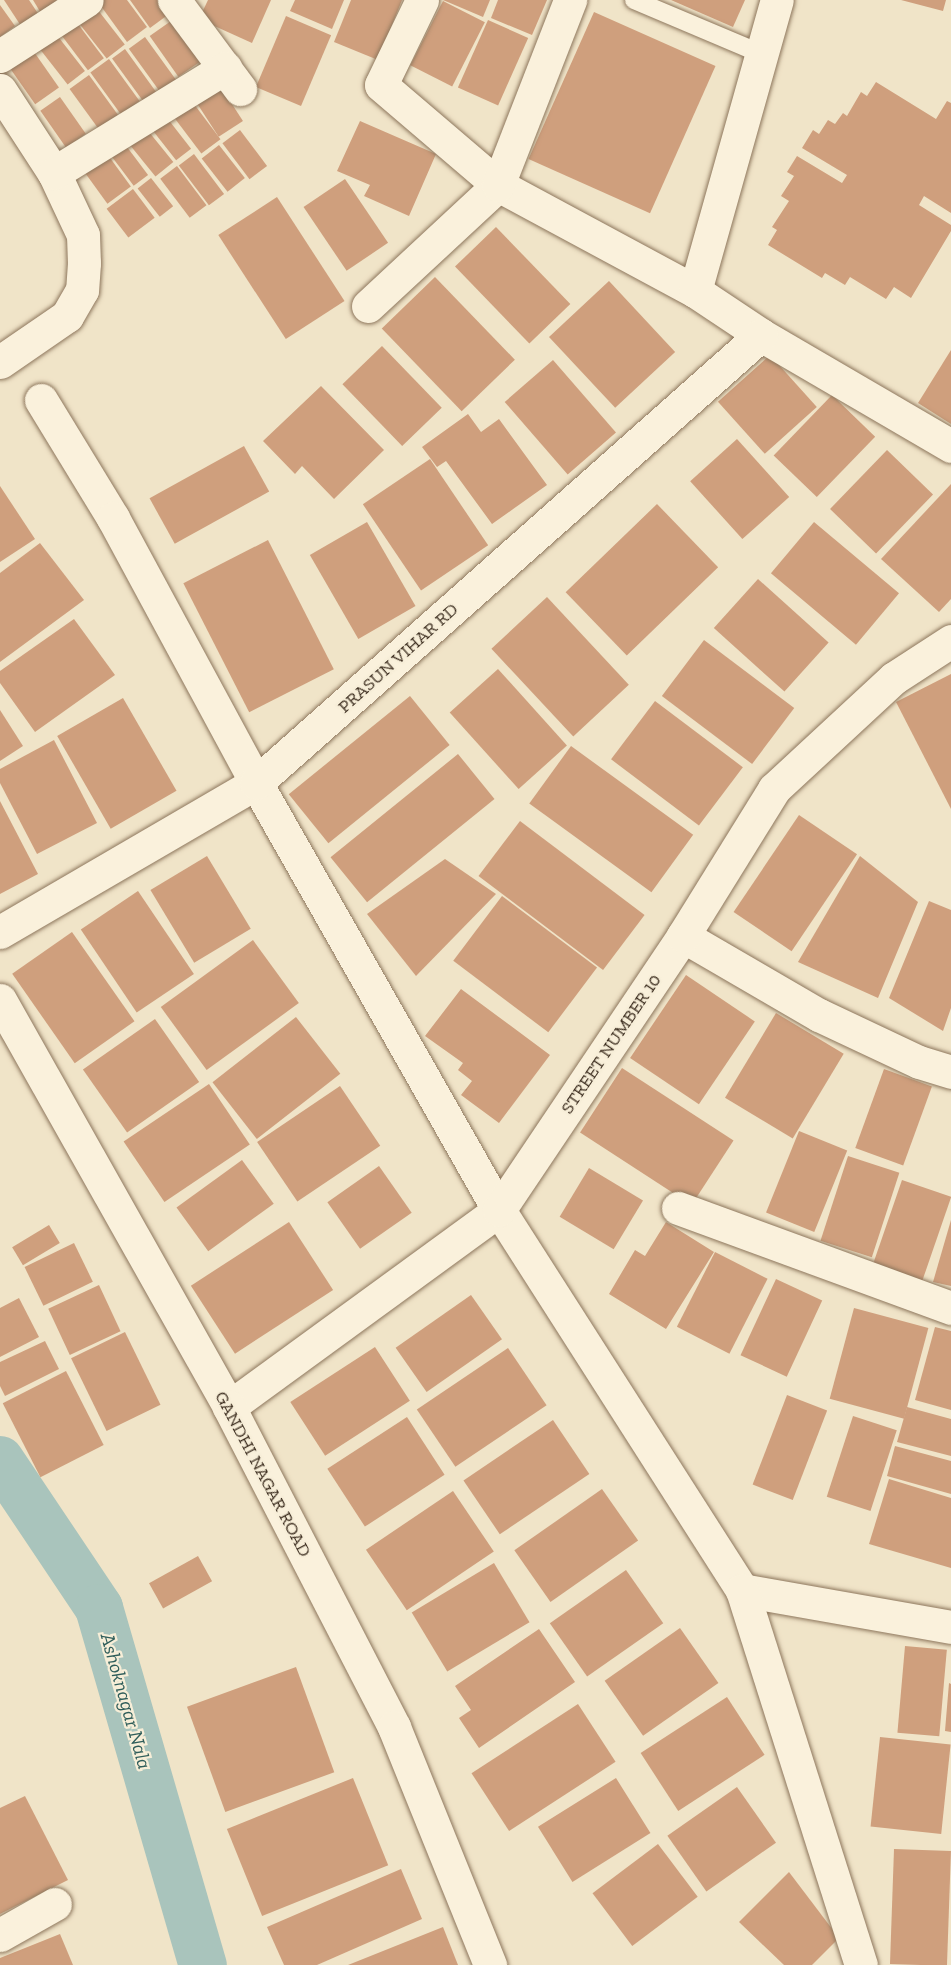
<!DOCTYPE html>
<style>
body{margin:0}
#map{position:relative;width:951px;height:1965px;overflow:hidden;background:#f0e4c8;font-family:"Zilla Slab",serif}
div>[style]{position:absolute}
.canal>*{height:48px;margin:-24px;padding:0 24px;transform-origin:24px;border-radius:24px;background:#a9c4bc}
.building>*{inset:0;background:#cf9f7d;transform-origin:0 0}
.roads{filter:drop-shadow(0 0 2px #8d765c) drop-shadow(0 0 2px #8d765c)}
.lane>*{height:18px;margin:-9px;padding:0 9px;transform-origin:9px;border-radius:9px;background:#faf1dc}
.street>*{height:33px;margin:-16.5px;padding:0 16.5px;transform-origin:16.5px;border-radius:16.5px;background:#faf1dc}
.secondary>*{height:33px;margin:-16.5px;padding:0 16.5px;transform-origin:16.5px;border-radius:16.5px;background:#faf1dc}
span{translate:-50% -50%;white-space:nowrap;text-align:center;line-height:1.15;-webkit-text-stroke:4.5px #f7eed8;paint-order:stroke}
.street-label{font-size:18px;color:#3d2e20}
.water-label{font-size:20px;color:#2f5d5a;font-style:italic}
</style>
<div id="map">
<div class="canal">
<i style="left:0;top:1460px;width:178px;rotate:56.2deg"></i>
<i style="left:99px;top:1608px;width:372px;rotate:73.8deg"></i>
</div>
<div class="building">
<i style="clip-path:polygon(4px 0,29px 0,41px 18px,23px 29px)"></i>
<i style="clip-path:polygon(33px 0,56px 0,61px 8px,44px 18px)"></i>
<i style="clip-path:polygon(101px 0,127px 0,147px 27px,127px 42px,98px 2px)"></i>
<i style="clip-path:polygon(130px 0,159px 0,169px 14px,150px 28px)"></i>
<i style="clip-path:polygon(208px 0,271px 0,252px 43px,199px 19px)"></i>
<i style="clip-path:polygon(295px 0,344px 0,332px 29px,290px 11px)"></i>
<i style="clip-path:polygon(351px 0,402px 0,378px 60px,334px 42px)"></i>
<i style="clip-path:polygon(443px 0,490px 0,483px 17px)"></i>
<i style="clip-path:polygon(498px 0,547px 0,532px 35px,491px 18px)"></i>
<i style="clip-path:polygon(671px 0,745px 0,733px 27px)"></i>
<i style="clip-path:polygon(901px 0,946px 0,943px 11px)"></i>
<i style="left:443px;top:1px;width:47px;height:72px;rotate:27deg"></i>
<i style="clip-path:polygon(0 5px,15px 26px,0 37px)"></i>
<i style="left:94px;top:5px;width:50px;height:23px;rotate:52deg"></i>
<i style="left:594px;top:12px;width:133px;height:161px;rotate:24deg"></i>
<i style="left:286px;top:16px;width:49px;height:77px;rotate:23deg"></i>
<i style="left:75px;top:20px;width:48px;height:20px;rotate:53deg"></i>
<i style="left:488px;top:20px;width:44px;height:74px;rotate:24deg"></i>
<i style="left:171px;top:21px;width:50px;height:26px;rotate:55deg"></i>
<i style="left:56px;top:34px;width:47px;height:22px;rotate:52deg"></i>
<i style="left:145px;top:37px;width:53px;height:20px;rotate:54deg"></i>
<i style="left:32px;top:49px;width:47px;height:29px;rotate:55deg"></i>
<i style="left:125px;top:49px;width:53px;height:16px;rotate:54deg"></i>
<i style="left:109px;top:59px;width:52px;height:23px;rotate:54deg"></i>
<i style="left:89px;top:75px;width:51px;height:24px;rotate:54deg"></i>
<i style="clip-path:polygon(876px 82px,936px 119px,947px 101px,951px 103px,951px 213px,924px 196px,919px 205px,951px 225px,951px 231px,911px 298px,894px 287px,886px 299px,850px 277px,845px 285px,825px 273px,822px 278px,768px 245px,777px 230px,772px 227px,789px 201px,781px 196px,794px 176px,787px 172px,797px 156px,842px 183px,847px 175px,802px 148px,813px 130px,819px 134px,828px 120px,835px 124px,843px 113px,847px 116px,861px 92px,867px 96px)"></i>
<i style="left:219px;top:84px;width:44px;height:29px;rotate:57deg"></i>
<i style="left:60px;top:97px;width:45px;height:24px;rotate:55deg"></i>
<i style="left:191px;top:100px;width:49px;height:24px;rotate:53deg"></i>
<i style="left:164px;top:114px;width:44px;height:19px;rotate:52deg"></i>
<i style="clip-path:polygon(360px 121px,436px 154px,409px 216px,364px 196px,370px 185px,337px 171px)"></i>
<i style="left:145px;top:127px;width:45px;height:23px;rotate:51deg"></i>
<i style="left:240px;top:130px;width:45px;height:22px;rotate:53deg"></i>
<i style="left:121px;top:139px;width:45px;height:18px;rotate:53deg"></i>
<i style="left:219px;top:145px;width:42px;height:22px;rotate:52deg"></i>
<i style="left:105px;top:151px;width:44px;height:29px;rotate:54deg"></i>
<i style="left:194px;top:154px;width:50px;height:19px;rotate:53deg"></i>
<i style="left:177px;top:166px;width:49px;height:21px;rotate:53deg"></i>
<i style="left:151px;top:178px;width:36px;height:17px;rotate:52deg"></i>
<i style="left:345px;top:179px;width:77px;height:50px;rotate:56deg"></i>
<i style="left:133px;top:189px;width:36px;height:33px;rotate:53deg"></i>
<i style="left:277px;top:197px;width:124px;height:70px;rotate:57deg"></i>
<i style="left:496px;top:227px;width:107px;height:57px;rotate:46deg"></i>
<i style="left:435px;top:277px;width:115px;height:74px;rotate:46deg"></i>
<i style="left:609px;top:281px;width:97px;height:82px;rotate:47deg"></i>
<i style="left:382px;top:346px;width:86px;height:55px;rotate:46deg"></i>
<i style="clip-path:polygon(951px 350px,951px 424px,918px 403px)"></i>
<i style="left:770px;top:355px;width:70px;height:70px;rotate:48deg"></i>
<i style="left:553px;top:360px;width:96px;height:64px;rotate:49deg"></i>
<i style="clip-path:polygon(321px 386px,384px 450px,334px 499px,302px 466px,295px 474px,263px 441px)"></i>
<i style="left:832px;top:395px;width:60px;height:84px;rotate:44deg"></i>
<i style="clip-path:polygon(468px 414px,481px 432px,499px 419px,547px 485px,492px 524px,446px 461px,437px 467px,422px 447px)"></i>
<i style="left:737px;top:439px;width:78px;height:63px;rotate:48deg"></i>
<i style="left:244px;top:446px;width:52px;height:108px;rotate:61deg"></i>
<i style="left:887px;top:450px;width:64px;height:82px;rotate:44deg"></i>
<i style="left:430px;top:459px;width:104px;height:81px;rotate:56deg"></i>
<i style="clip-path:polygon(951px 484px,951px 599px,939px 612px,881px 559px)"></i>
<i style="clip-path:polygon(0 486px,35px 539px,0 562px)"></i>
<i style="left:657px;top:504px;width:88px;height:127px;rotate:46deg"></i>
<i style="left:367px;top:522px;width:97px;height:66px;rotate:60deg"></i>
<i style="left:814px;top:522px;width:111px;height:67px;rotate:40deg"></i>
<i style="left:268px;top:540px;width:145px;height:95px;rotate:63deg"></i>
<i style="clip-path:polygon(40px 543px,84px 600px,0 662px,0 573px)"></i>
<i style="left:758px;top:579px;width:95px;height:66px;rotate:42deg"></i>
<i style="left:547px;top:597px;width:120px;height:76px;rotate:47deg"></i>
<i style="clip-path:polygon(74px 619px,115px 675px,35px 732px,0 683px,0 671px)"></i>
<i style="left:704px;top:640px;width:113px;height:70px;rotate:37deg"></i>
<i style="left:498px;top:669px;width:103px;height:65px;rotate:48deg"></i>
<i style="clip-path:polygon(951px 674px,951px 809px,896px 702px)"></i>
<i style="left:410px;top:696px;width:63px;height:156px;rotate:51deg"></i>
<i style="left:123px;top:698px;width:107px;height:76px;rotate:60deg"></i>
<i style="left:655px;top:701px;width:110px;height:73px;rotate:37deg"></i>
<i style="clip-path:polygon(0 710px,23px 746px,0 761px)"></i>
<i style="clip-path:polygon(54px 740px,97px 823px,37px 854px,0 783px,0 769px)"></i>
<i style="left:571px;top:746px;width:151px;height:71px;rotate:36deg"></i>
<i style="left:458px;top:754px;width:58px;height:164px;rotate:51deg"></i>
<i style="clip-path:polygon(0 801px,38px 874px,0 894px)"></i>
<i style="left:799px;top:815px;width:70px;height:117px;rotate:34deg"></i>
<i style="left:520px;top:821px;width:156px;height:69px;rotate:37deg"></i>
<i style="left:207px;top:856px;width:85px;height:66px;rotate:59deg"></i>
<i style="clip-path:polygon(860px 856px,918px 902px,878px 998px,798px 962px)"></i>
<i style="clip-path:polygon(445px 859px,496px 894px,416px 976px,367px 914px)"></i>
<i style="left:138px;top:891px;width:100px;height:69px;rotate:56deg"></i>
<i style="left:502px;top:896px;width:119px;height:81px;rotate:37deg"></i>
<i style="clip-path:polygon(929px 901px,951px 910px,951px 1008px,943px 1031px,889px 998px)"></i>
<i style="left:72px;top:932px;width:109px;height:73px;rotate:55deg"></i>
<i style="left:253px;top:940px;width:78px;height:114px;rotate:54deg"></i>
<i style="left:686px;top:975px;width:83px;height:100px;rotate:34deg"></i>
<i style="clip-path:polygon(461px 989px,550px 1055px,499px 1123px,461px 1095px,472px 1081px,458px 1070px,463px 1063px,425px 1036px)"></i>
<i style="left:776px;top:1013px;width:79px;height:99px;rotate:31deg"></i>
<i style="left:296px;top:1017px;width:72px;height:106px;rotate:52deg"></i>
<i style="left:155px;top:1019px;width:77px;height:88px;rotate:55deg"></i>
<i style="left:622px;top:1068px;width:133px;height:77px;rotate:33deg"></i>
<i style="left:884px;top:1069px;width:51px;height:84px;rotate:20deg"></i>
<i style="left:209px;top:1084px;width:73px;height:103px;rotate:56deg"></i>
<i style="left:340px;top:1086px;width:72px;height:100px;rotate:56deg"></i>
<i style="left:799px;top:1131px;width:52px;height:88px;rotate:22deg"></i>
<i style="left:848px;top:1156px;width:54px;height:89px;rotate:18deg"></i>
<i style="left:242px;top:1160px;width:54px;height:81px;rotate:54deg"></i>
<i style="left:379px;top:1166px;width:57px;height:63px;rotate:55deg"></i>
<i style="left:589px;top:1168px;width:63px;height:57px;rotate:31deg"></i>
<i style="left:902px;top:1180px;width:52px;height:95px;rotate:19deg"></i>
<i style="clip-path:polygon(951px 1220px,951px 1286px,933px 1282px)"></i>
<i style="left:289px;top:1222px;width:81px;height:117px;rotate:57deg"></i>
<i style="clip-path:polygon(666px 1222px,714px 1252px,666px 1329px,609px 1294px,635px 1250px,645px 1256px)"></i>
<i style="left:49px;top:1225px;width:21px;height:43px;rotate:59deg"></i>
<i style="left:74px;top:1243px;width:43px;height:55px;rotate:64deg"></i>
<i style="left:715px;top:1252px;width:59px;height:84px;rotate:27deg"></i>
<i style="left:776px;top:1279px;width:51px;height:84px;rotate:25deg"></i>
<i style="left:99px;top:1285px;width:51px;height:56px;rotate:65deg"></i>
<i style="left:471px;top:1295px;width:54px;height:92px;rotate:55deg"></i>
<i style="clip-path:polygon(19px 1298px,39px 1337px,0 1357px,0 1308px)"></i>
<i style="left:854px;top:1308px;width:77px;height:94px;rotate:15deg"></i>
<i style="clip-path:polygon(935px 1327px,951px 1331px,951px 1410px,915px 1400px)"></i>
<i style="left:125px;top:1332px;width:81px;height:60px;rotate:64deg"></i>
<i style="clip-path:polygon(45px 1341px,59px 1369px,5px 1396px,0 1386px,0 1362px)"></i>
<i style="left:375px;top:1347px;width:64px;height:101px;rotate:57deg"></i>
<i style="left:508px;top:1348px;width:69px;height:110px;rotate:56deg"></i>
<i style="left:66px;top:1371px;width:83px;height:71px;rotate:63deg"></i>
<i style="left:787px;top:1395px;width:43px;height:96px;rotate:21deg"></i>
<i style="clip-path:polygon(907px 1407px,951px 1419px,951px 1456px,897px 1442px)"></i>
<i style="left:853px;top:1416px;width:46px;height:85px;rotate:18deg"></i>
<i style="left:407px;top:1417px;width:69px;height:95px;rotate:57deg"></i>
<i style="left:553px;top:1420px;width:65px;height:108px;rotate:56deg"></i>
<i style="clip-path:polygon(895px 1446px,951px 1461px,951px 1494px,887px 1476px)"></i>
<i style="clip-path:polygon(889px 1479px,951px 1498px,951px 1568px,869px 1544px)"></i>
<i style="left:602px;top:1489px;width:63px;height:107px;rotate:55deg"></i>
<i style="left:453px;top:1491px;width:73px;height:105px;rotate:56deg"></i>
<i style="left:198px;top:1556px;width:29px;height:56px;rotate:61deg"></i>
<i style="left:494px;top:1563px;width:69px;height:96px;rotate:59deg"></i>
<i style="left:626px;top:1570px;width:65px;height:93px;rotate:55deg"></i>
<i style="left:680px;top:1628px;width:67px;height:92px;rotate:55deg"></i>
<i style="clip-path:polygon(539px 1629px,575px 1682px,479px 1748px,459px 1718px,471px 1710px,455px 1686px)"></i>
<i style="left:905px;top:1646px;width:42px;height:87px;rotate:5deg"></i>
<i style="left:296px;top:1667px;width:112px;height:116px;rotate:70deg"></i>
<i style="clip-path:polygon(949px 1683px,951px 1684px,951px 1732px,945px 1731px)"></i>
<i style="left:727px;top:1697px;width:69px;height:103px;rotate:57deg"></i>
<i style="left:578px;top:1704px;width:69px;height:127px;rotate:57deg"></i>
<i style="left:880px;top:1737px;width:71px;height:90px;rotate:6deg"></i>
<i style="left:353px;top:1778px;width:94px;height:136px;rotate:68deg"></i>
<i style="left:616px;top:1778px;width:65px;height:92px;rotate:58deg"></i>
<i style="left:737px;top:1787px;width:68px;height:85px;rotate:55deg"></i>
<i style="clip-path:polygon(25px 1796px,68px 1880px,0 1914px,0 1808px)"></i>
<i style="left:658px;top:1844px;width:66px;height:82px;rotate:53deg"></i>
<i style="left:894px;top:1849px;width:57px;height:115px;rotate:2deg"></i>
<i style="clip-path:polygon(401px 1869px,422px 1919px,317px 1965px,284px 1965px,267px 1927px)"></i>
<i style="clip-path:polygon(789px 1872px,839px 1938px,812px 1965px,784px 1965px,739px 1922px)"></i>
<i style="clip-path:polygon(443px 1927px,458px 1965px,348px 1965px)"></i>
<i style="clip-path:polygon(60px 1934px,73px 1965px,0 1965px,0 1958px)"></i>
</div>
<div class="roads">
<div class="lane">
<i style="left:634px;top:0;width:141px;rotate:22.9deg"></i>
</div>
<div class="street">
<i style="left:174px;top:0;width:111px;rotate:53.4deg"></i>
<i style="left:422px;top:0;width:94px;rotate:115.8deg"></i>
<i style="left:381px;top:85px;width:154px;rotate:40.5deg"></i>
<i style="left:498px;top:185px;width:224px;rotate:28.3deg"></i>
<i style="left:695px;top:291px;width:79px;rotate:33.7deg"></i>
<i style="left:761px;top:335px;width:220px;rotate:30.3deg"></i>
<i style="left:0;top:56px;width:103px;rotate:-32.8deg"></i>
<i style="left:0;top:90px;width:99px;rotate:57deg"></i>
<i style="left:54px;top:173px;width:68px;rotate:64.9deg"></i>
<i style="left:83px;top:235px;width:28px;rotate:88deg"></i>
<i style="left:84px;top:263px;width:27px;rotate:94deg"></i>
<i style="left:82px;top:290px;width:30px;rotate:120deg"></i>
<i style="left:67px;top:316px;width:81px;rotate:145.5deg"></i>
<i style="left:54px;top:173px;width:201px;rotate:-31.6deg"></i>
<i style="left:695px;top:291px;width:302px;rotate:-74.3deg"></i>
<i style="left:368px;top:306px;width:178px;rotate:-42.9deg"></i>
<i style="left:498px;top:185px;width:199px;rotate:-68.7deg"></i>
<i style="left:41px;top:400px;width:138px;rotate:58.6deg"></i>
<i style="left:113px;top:518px;width:301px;rotate:61.6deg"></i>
<i style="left:256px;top:783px;width:491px;rotate:60.4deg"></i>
<i style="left:499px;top:1210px;width:451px;rotate:57.4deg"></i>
<i style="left:742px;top:1590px;width:212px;rotate:10deg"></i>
<i style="left:0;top:932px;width:296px;rotate:-30.2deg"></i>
<i style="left:256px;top:783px;width:675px;rotate:-41.58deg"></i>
<i style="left:683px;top:936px;width:157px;rotate:30.2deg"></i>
<i style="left:819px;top:1015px;width:110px;rotate:25.2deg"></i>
<i style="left:919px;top:1062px;width:34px;rotate:17deg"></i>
<i style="left:678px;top:1208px;width:291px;rotate:20.1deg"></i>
<i style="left:229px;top:1407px;width:334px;rotate:-36.1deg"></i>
<i style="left:499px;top:1210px;width:330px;rotate:-56.1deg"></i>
<i style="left:683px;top:936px;width:173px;rotate:-58.2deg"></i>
<i style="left:774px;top:789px;width:163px;rotate:-42.8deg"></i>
<i style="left:894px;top:678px;width:68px;rotate:-33deg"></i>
<i style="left:742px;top:1590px;width:393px;rotate:72.4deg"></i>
<i style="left:0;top:1935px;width:63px;rotate:-29.4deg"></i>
</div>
<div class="secondary">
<i style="left:0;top:1000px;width:467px;rotate:60.6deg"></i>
<i style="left:229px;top:1407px;width:360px;rotate:62.7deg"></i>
<i style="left:394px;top:1727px;width:257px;rotate:68deg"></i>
</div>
</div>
<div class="street-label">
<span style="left:398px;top:658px;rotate:-42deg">PRASUN VIHAR RD</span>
<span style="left:611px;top:1044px;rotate:-56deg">STREET NUMBER 10</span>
<span style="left:263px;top:1474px;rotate:62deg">GANDHI NAGAR ROAD</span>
</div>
<div class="water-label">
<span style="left:126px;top:1701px;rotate:74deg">Ashoknagar Nala</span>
</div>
</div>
